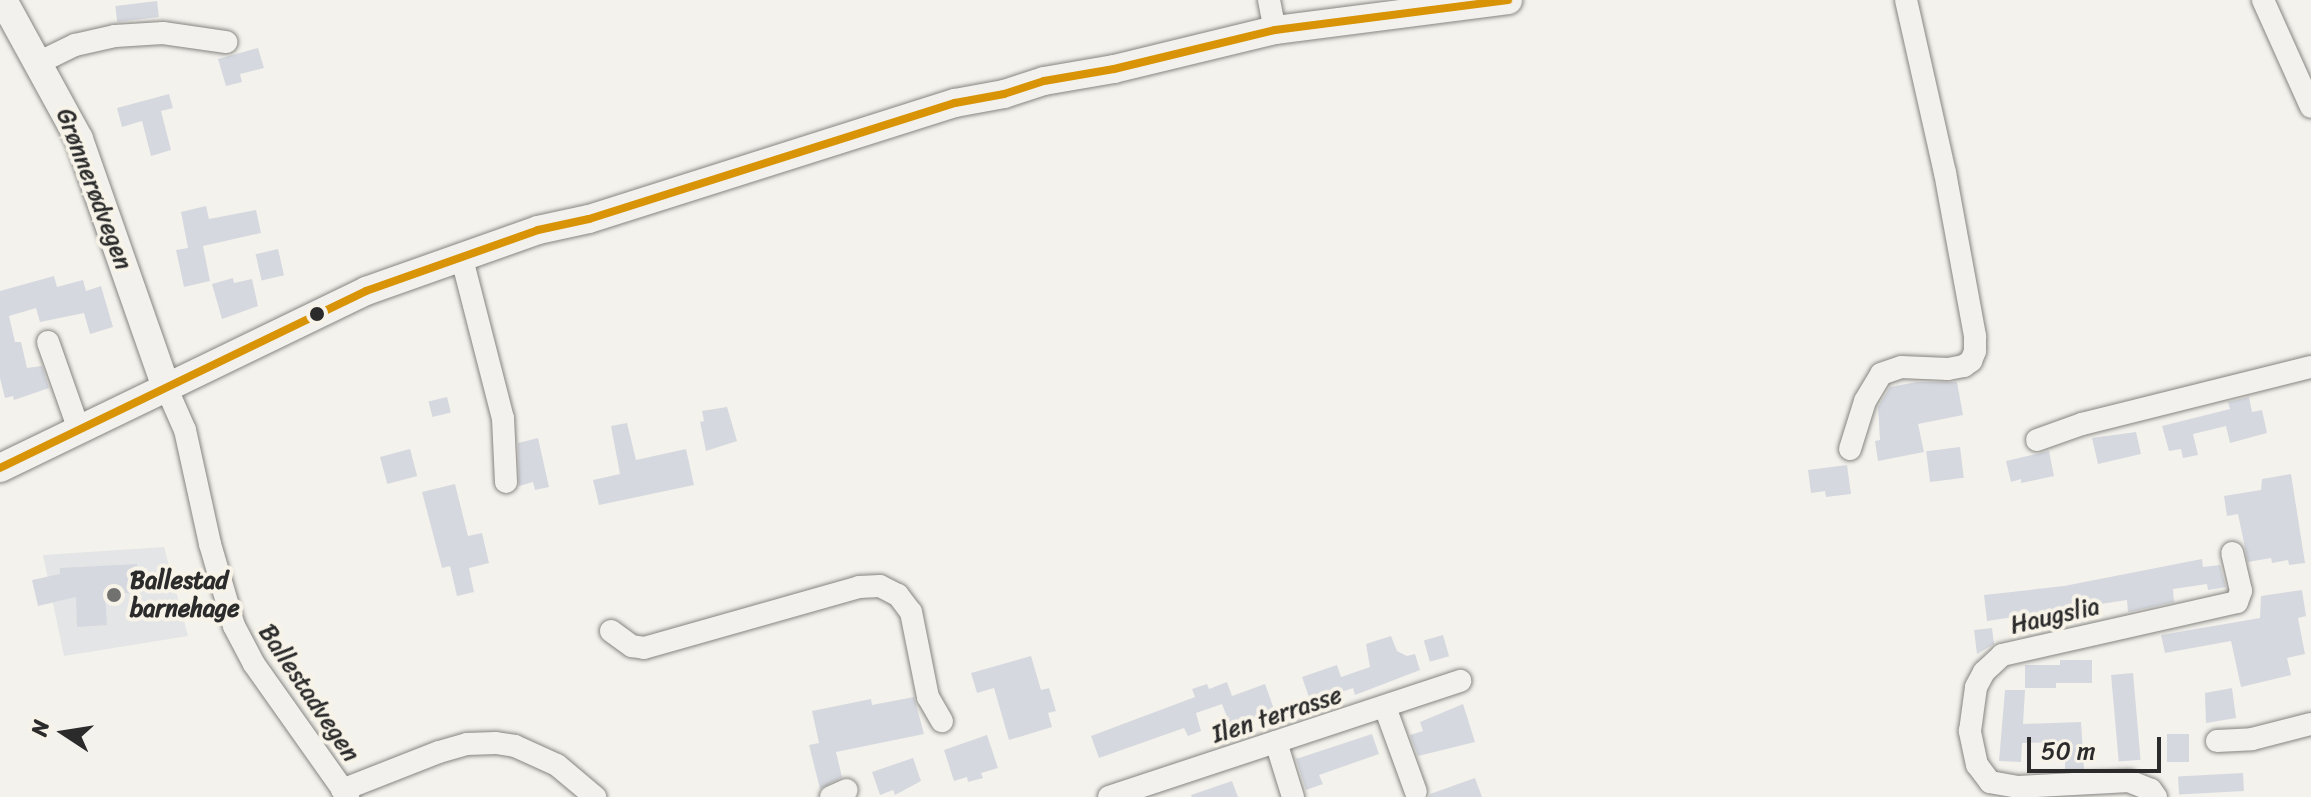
<!DOCTYPE html>
<meta charset="utf-8">
<style>
body{margin:0}
#map{position:relative;width:2311px;height:797px;overflow:hidden;background:#f4f2ec;font-family:Sriracha,sans-serif}
div>[style]{position:absolute}
.built>*{inset:0;background:#e4e5e6}
.building>*{inset:0;background:#d5d8df;transform-origin:0 0}
.roads{filter:drop-shadow(0 0 2px #858582) drop-shadow(0 0 2px #858582)}
.minor>*{height:22px;margin:-11px;padding:0 11px;transform-origin:11px;border-radius:11px;background:#f2f1ed}
.major>*{height:28px;margin:-14px;padding:0 14px;transform-origin:14px;border-radius:14px;background:#f2f1ed}
.bus-1>*{height:8px;margin:-4px;padding:0 4px;transform-origin:4px;border-radius:4px;background:#d89406}
.dots>*{width:22px;height:22px;translate:-50% -50%;box-sizing:border-box;border:4px solid #f7f3e8;border-radius:50%}
span{translate:-50% -50%;white-space:nowrap;text-align:center;line-height:1.15;-webkit-text-stroke:8px #f7f3e8;paint-order:stroke}
.street-label{font-size:24px;color:#2b2b2b}
.poi-label{font-size:24px;color:#2b2b2b;font-weight:700}
.left{translate:0 -50%;text-align:left}
.north{position:absolute;left:24px;top:693px;width:80px;height:80px;-webkit-text-stroke:6px #f7f3e8;paint-order:stroke;rotate:282deg;font-size:22px;font-weight:700;line-height:32px;text-align:center;color:#2b2b2b}
.north::after{content:'';display:block;margin:auto;width:28px;height:36px;background:#2b2b2b;clip-path:polygon(50% 0,100% 100%,50% 72%,0 100%)}
.scale{position:absolute;left:2027px;top:737px;width:134px;height:36px;box-sizing:border-box;border:4px solid #2b2b2b;border-top:0;padding-left:10px;font-size:24px;line-height:28px;white-space:nowrap;color:#2b2b2b;-webkit-text-stroke:6px #f7f3e8;paint-order:stroke}
</style>
<div id="map">
<div class="built">
<i style="clip-path:polygon(164px 547px,188px 636px,64px 656px,43px 555px)"></i>
</div>
<div class="building">
<i style="left:157px;top:1px;width:16px;height:42px;rotate:83deg"></i>
<i style="clip-path:polygon(258px 48px,264px 68px,240px 74px,242px 82px,226px 86px,218px 59px)"></i>
<i style="clip-path:polygon(169px 94px,173px 108px,161px 111px,171px 150px,151px 156px,142px 121px,122px 127px,117px 108px)"></i>
<i style="clip-path:polygon(206px 206px,209px 219px,256px 210px,261px 233px,203px 246px,210px 281px,184px 287px,176px 250px,188px 248px,181px 212px)"></i>
<i style="left:278px;top:249px;width:27px;height:23px;rotate:77deg"></i>
<i style="clip-path:polygon(54px 276px,57px 287px,83px 280px,86px 291px,101px 286px,113px 327px,90px 334px,84px 313px,40px 322px,36px 308px,9px 316px,15px 342px,21px 342px,27px 368px,42px 366px,49px 388px,14px 400px,13px 396px,5px 398px,0 378px,0 291px)"></i>
<i style="clip-path:polygon(233px 278px,234px 283px,252px 279px,258px 306px,222px 319px,212px 284px)"></i>
<i style="clip-path:polygon(1917px 382px,1957px 382px,1963px 415px,1918px 424px,1924px 452px,1878px 461px,1875px 441px,1880px 440px,1878px 407px,1890px 387px)"></i>
<i style="left:447px;top:397px;width:16px;height:19px;rotate:76deg"></i>
<i style="clip-path:polygon(2249px 397px,2252px 412px,2262px 410px,2267px 433px,2230px 443px,2226px 426px,2193px 434px,2198px 455px,2183px 458px,2181px 449px,2169px 451px,2162px 426px,2230px 409px,2228px 402px)"></i>
<i style="clip-path:polygon(727px 407px,737px 441px,706px 451px,700px 422px,704px 421px,702px 411px)"></i>
<i style="clip-path:polygon(627px 423px,636px 460px,686px 449px,694px 485px,599px 505px,593px 480px,620px 474px,611px 426px)"></i>
<i style="clip-path:polygon(2136px 432px,2141px 454px,2098px 464px,2092px 438px)"></i>
<i style="clip-path:polygon(538px 438px,549px 487px,535px 490px,533px 482px,519px 486px,518px 443px)"></i>
<i style="left:1960px;top:447px;width:31px;height:34px;rotate:83deg"></i>
<i style="left:410px;top:449px;width:28px;height:31px;rotate:75deg"></i>
<i style="clip-path:polygon(2049px 451px,2054px 476px,2021px 483px,2021px 479px,2011px 482px,2006px 461px)"></i>
<i style="clip-path:polygon(1847px 465px,1851px 494px,1826px 497px,1825px 491px,1811px 493px,1808px 470px)"></i>
<i style="clip-path:polygon(2291px 474px,2305px 563px,2289px 565px,2288px 560px,2272px 563px,2271px 558px,2248px 562px,2238px 514px,2227px 516px,2224px 496px,2261px 490px,2262px 479px)"></i>
<i style="clip-path:polygon(455px 484px,468px 536px,482px 533px,489px 563px,469px 568px,474px 592px,457px 596px,450px 566px,442px 568px,422px 492px)"></i>
<i style="clip-path:polygon(2202px 559px,2203px 567px,2220px 565px,2226px 587px,2208px 590px,2207px 584px,2173px 589px,2174px 602px,2134px 611px,2128px 612px,2127px 600px,1987px 621px,1984px 595px,2064px 586px)"></i>
<i style="clip-path:polygon(137px 564px,137px 568px,145px 568px,146px 592px,105px 594px,107px 625px,77px 627px,76px 597px,38px 606px,32px 580px,60px 574px,60px 568px)"></i>
<i style="clip-path:polygon(2302px 590px,2306px 616px,2298px 618px,2305px 654px,2287px 658px,2291px 675px,2241px 687px,2231px 641px,2165px 653px,2161px 635px,2260px 618px,2261px 596px)"></i>
<i style="clip-path:polygon(1992px 628px,1994px 644px,1977px 654px,1974px 630px)"></i>
<i style="left:1443px;top:635px;width:22px;height:20px;rotate:74deg"></i>
<i style="clip-path:polygon(1391px 636px,1397px 651px,1407px 656px,1415px 654px,1420px 670px,1355px 695px,1353px 688px,1311px 703px,1302px 677px,1337px 665px,1341px 677px,1370px 667px,1366px 644px)"></i>
<i style="clip-path:polygon(1031px 656px,1041px 690px,1049px 688px,1056px 711px,1048px 713px,1052px 727px,1009px 740px,994px 688px,977px 693px,971px 673px)"></i>
<i style="clip-path:polygon(2060px 660px,2092px 660px,2092px 683px,2056px 683px,2056px 688px,2025px 688px,2025px 665px,2060px 665px)"></i>
<i style="left:2133px;top:673px;width:87px;height:22px;rotate:85deg"></i>
<i style="clip-path:polygon(1227px 682px,1232px 696px,1265px 684px,1275px 712px,1231px 727px,1222px 704px,1196px 713px,1201px 731px,1188px 736px,1184px 728px,1099px 758px,1091px 736px,1195px 697px,1192px 689px,1207px 684px,1209px 689px)"></i>
<i style="clip-path:polygon(2232px 688px,2236px 718px,2206px 723px,2205px 693px)"></i>
<i style="clip-path:polygon(2005px 690px,2025px 690px,2023px 724px,2081px 722px,2084px 769px,2065px 769px,2065px 742px,2022px 743px,2021px 762px,1999px 761px)"></i>
<i style="clip-path:polygon(914px 697px,924px 734px,836px 752px,842px 777px,820px 789px,809px 745px,819px 743px,812px 711px,871px 699px,872px 705px)"></i>
<i style="clip-path:polygon(1463px 704px,1475px 742px,1418px 756px,1410px 735px,1423px 731px,1420px 722px)"></i>
<i style="clip-path:polygon(1372px 734px,1379px 754px,1319px 775px,1323px 784px,1306px 790px,1296px 759px)"></i>
<i style="left:2167px;top:734px;width:22px;height:28px"></i>
<i style="clip-path:polygon(987px 735px,998px 768px,981px 773px,983px 778px,968px 782px,967px 777px,954px 781px,944px 750px)"></i>
<i style="clip-path:polygon(913px 758px,921px 781px,895px 795px,893px 790px,880px 795px,872px 772px)"></i>
<i style="left:2243px;top:773px;width:18px;height:65px;rotate:87deg"></i>
<i style="clip-path:polygon(1475px 778px,1482px 797px,1429px 797px,1430px 794px)"></i>
<i style="clip-path:polygon(1232px 781px,1238px 797px,1192px 797px,1191px 795px)"></i>
</div>
<div class="roads">
<div class="minor">
<i style="left:1269px;top:0;width:31px;rotate:79deg"></i>
<i style="left:2263px;top:0;width:117px;rotate:65.8deg"></i>
<i style="left:40px;top:62px;width:39px;rotate:-26deg"></i>
<i style="left:75px;top:45px;width:41px;rotate:-12.7deg"></i>
<i style="left:115px;top:36px;width:48px;rotate:-3.6deg"></i>
<i style="left:163px;top:33px;width:64px;rotate:8.1deg"></i>
<i style="left:461px;top:255px;width:168px;rotate:75.6deg"></i>
<i style="left:503px;top:418px;width:64px;rotate:87.3deg"></i>
<i style="left:48px;top:342px;width:93px;rotate:70.6deg"></i>
<i style="left:166px;top:387px;width:47px;rotate:66.2deg"></i>
<i style="left:185px;top:430px;width:117px;rotate:77.6deg"></i>
<i style="left:210px;top:544px;width:85px;rotate:73.7deg"></i>
<i style="left:234px;top:626px;width:43px;rotate:62.2deg"></i>
<i style="left:254px;top:664px;width:163px;rotate:54.7deg"></i>
<i style="left:2037px;top:440px;width:48px;rotate:-19.6deg"></i>
<i style="left:2082px;top:424px;width:236px;rotate:-14deg"></i>
<i style="left:1850px;top:449px;width:50px;rotate:-72.6deg"></i>
<i style="left:1865px;top:401px;width:31px;rotate:-59deg"></i>
<i style="left:1881px;top:374px;width:21px;rotate:-19deg"></i>
<i style="left:1901px;top:367px;width:47px;rotate:2.4deg"></i>
<i style="left:1948px;top:369px;width:16px;rotate:-11deg"></i>
<i style="left:1964px;top:366px;width:9px;rotate:-36deg"></i>
<i style="left:1971px;top:361px;width:11px;rotate:-68deg"></i>
<i style="left:1975px;top:351px;width:15px;rotate:-90deg"></i>
<i style="left:1975px;top:336px;width:166px;rotate:-100.4deg"></i>
<i style="left:1945px;top:173px;width:177px;rotate:-102.7deg"></i>
<i style="left:611px;top:631px;width:26px;rotate:36deg"></i>
<i style="left:632px;top:646px;width:12px;rotate:9deg"></i>
<i style="left:644px;top:648px;width:223px;rotate:-15.8deg"></i>
<i style="left:859px;top:587px;width:21px;rotate:-3deg"></i>
<i style="left:880px;top:586px;width:20px;rotate:27deg"></i>
<i style="left:898px;top:595px;width:21px;rotate:53deg"></i>
<i style="left:911px;top:612px;width:87px;rotate:78.7deg"></i>
<i style="left:928px;top:697px;width:28px;rotate:60deg"></i>
<i style="left:1385px;top:707px;width:90px;rotate:70deg"></i>
<i style="left:2217px;top:741px;width:35px;rotate:-3deg"></i>
<i style="left:2252px;top:739px;width:61px;rotate:-14.3deg"></i>
<i style="left:1276px;top:742px;width:58px;rotate:72.8deg"></i>
<i style="left:342px;top:790px;width:104px;rotate:-21.4deg"></i>
<i style="left:439px;top:752px;width:29px;rotate:-16deg"></i>
<i style="left:467px;top:744px;width:29px;rotate:-2deg"></i>
<i style="left:496px;top:743px;width:19px;rotate:9deg"></i>
<i style="left:515px;top:746px;width:46px;rotate:24.3deg"></i>
<i style="left:557px;top:765px;width:50px;rotate:40.1deg"></i>
<i style="left:831px;top:797px;width:17px;rotate:-24deg"></i>
<i style="left:1109px;top:797px;width:370px;rotate:-18.3deg"></i>
<i style="left:2156px;top:797px;width:9px;rotate:-126deg"></i>
<i style="left:2151px;top:790px;width:24px;rotate:-158deg"></i>
<i style="left:2129px;top:781px;width:111px;rotate:176.9deg"></i>
<i style="left:2018px;top:787px;width:28px;rotate:-170deg"></i>
<i style="left:1990px;top:782px;width:21px;rotate:-127deg"></i>
<i style="left:1977px;top:765px;width:35px;rotate:-102deg"></i>
<i style="left:1970px;top:731px;width:44px;rotate:-82.2deg"></i>
<i style="left:1976px;top:687px;width:17px;rotate:-62deg"></i>
<i style="left:1984px;top:672px;width:25px;rotate:-43deg"></i>
<i style="left:2002px;top:655px;width:241px;rotate:-12.7deg"></i>
<i style="left:2237px;top:602px;width:12px;rotate:-70deg"></i>
<i style="left:2241px;top:591px;width:39px;rotate:-103deg"></i>
</div>
<div class="major">
<i style="left:3px;top:0;width:158px;rotate:61.3deg"></i>
<i style="left:79px;top:139px;width:263px;rotate:70.7deg"></i>
<i style="left:0;top:468px;width:407px;rotate:-25.8deg"></i>
<i style="left:366px;top:291px;width:182px;rotate:-19.5deg"></i>
<i style="left:538px;top:230px;width:52px;rotate:-12.2deg"></i>
<i style="left:589px;top:219px;width:384px;rotate:-17.6deg"></i>
<i style="left:955px;top:103px;width:50px;rotate:-10.4deg"></i>
<i style="left:1004px;top:94px;width:42px;rotate:-18deg"></i>
<i style="left:1044px;top:81px;width:71px;rotate:-9.7deg"></i>
<i style="left:1114px;top:69px;width:166px;rotate:-13.6deg"></i>
<i style="left:1275px;top:30px;width:235px;rotate:-7.3deg"></i>
</div>
</div>
<div class="bus-1">
<i style="left:0;top:468px;width:407px;rotate:-25.8deg"></i>
<i style="left:366px;top:291px;width:182px;rotate:-19.5deg"></i>
<i style="left:538px;top:230px;width:52px;rotate:-12.2deg"></i>
<i style="left:589px;top:219px;width:384px;rotate:-17.6deg"></i>
<i style="left:955px;top:103px;width:50px;rotate:-10.4deg"></i>
<i style="left:1004px;top:94px;width:42px;rotate:-18deg"></i>
<i style="left:1044px;top:81px;width:71px;rotate:-9.7deg"></i>
<i style="left:1114px;top:69px;width:166px;rotate:-13.6deg"></i>
<i style="left:1275px;top:30px;width:235px;rotate:-7.3deg"></i>
</div>
<div class="dots">
<i style="left:317px;top:314px;background:#2b2b2b"></i>
<i style="left:114px;top:595px;background:#71716f"></i>
</div>
<div class="street-label">
<span style="left:94px;top:189px;rotate:69deg">Grønnerødvegen</span>
<span style="left:2055px;top:616px;rotate:-13deg">Haugslia</span>
<span style="left:309px;top:693px;rotate:56deg">Ballestadvegen</span>
<span style="left:1277px;top:715px;rotate:-18deg">Ilen terrasse</span>
</div>
<div class="poi-label">
<span class="left" style="left:130px;top:595px">Ballestad<br>barnehage</span>
</div>
<div class="north">N</div>
<div class="scale">50 m</div>
</div>
